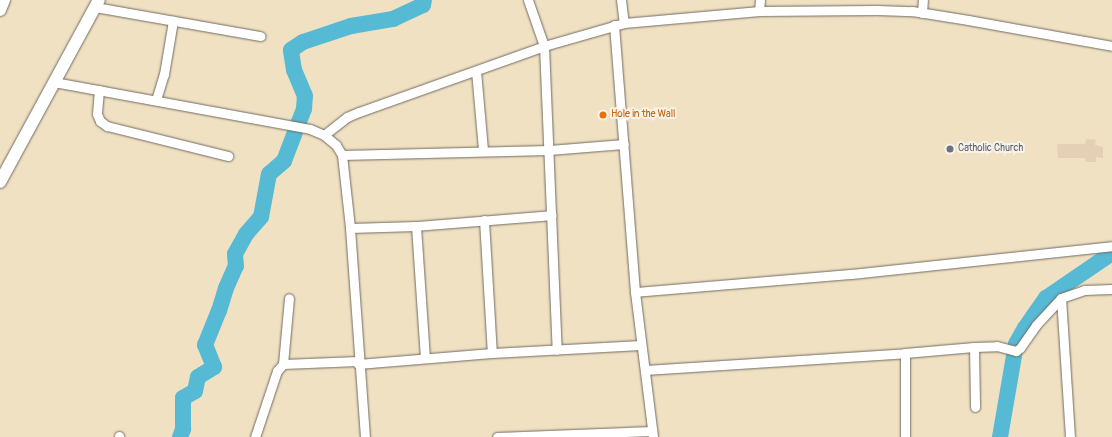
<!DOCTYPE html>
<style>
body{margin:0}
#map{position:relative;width:1112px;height:437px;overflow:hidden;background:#f1e1c3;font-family:Pangolin,sans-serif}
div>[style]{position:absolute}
.built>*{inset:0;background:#e4d0b4}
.river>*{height:16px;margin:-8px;padding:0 8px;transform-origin:8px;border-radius:8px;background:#56bad4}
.roads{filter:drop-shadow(0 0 1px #706b60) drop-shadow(0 0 1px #706b60)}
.minor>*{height:9px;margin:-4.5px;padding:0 4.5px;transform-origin:4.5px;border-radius:4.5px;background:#fff}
.tertiary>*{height:12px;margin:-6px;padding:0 6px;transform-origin:6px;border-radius:6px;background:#fff}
.dots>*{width:11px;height:11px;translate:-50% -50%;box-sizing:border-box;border:2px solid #f7f3e8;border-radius:50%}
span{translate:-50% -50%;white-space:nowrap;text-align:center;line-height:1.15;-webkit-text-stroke:4px #f7f3e8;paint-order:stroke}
.food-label{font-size:10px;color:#c56008}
.left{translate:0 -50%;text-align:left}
.worship-label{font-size:10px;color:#5b616d}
</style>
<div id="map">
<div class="built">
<i style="clip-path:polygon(1086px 139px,1096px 140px,1095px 145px,1103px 147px,1103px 158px,1096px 157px,1096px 162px,1086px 162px,1085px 158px,1058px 158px,1057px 144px,1085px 144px)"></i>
</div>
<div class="river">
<i style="left:180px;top:437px;width:9px;rotate:-69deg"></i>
<i style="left:183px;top:429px;width:31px;rotate:-90deg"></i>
<i style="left:183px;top:398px;width:14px;rotate:-30deg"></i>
<i style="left:195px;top:391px;width:14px;rotate:-78deg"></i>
<i style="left:198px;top:377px;width:19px;rotate:-32deg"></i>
<i style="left:214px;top:367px;width:24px;rotate:-112deg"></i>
<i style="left:205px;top:345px;width:37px;rotate:-68deg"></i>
<i style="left:219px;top:311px;width:24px;rotate:-73deg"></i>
<i style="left:226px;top:288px;width:24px;rotate:-66deg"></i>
<i style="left:236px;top:266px;width:12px;rotate:-95deg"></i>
<i style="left:235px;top:254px;width:23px;rotate:-61deg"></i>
<i style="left:246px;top:234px;width:23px;rotate:-49deg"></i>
<i style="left:261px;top:217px;width:44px;rotate:-79.5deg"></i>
<i style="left:269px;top:174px;width:20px;rotate:-41deg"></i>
<i style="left:284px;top:161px;width:56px;rotate:-69deg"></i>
<i style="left:304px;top:109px;width:13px;rotate:-86deg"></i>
<i style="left:305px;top:96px;width:28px;rotate:-113deg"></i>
<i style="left:294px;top:70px;width:20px;rotate:-99deg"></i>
<i style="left:291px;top:50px;width:14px;rotate:-34deg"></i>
<i style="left:303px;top:42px;width:51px;rotate:-18.4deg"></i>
<i style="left:351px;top:26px;width:43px;rotate:-9.5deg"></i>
<i style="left:393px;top:19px;width:33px;rotate:-25deg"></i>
<i style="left:423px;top:5px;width:5px;rotate:-79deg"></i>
<i style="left:1000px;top:437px;width:94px;rotate:-80.2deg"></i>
<i style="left:1016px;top:344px;width:18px;rotate:-61deg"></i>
<i style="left:1025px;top:328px;width:37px;rotate:-55deg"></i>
<i style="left:1046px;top:298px;width:80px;rotate:-34.3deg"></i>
</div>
<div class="roads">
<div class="minor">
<i style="left:528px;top:0;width:49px;rotate:70.8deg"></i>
<i style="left:544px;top:46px;width:304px;rotate:87.6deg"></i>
<i style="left:621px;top:0;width:23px;rotate:83deg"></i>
<i style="left:95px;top:7px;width:168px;rotate:10deg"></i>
<i style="left:759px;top:11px;width:11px;rotate:-85deg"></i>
<i style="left:922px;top:13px;width:13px;rotate:-86deg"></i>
<i style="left:614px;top:25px;width:268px;rotate:85.5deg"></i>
<i style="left:635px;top:292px;width:146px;rotate:82.9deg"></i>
<i style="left:476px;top:71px;width:79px;rotate:84.9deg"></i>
<i style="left:54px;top:82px;width:260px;rotate:10.4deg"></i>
<i style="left:310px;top:129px;width:15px;rotate:23deg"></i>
<i style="left:324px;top:135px;width:16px;rotate:40deg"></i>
<i style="left:336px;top:145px;width:12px;rotate:59deg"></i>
<i style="left:342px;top:155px;width:73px;rotate:83.7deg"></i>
<i style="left:350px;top:228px;width:210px;rotate:85.9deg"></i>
<i style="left:99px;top:90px;width:24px;rotate:95deg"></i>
<i style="left:97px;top:114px;width:8px;rotate:67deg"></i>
<i style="left:100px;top:121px;width:9px;rotate:36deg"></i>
<i style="left:107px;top:126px;width:125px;rotate:13.9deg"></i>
<i style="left:156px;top:100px;width:27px;rotate:-73deg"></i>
<i style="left:164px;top:74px;width:54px;rotate:-80.4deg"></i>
<i style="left:324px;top:135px;width:29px;rotate:-38deg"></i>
<i style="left:347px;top:117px;width:13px;rotate:-23deg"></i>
<i style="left:359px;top:112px;width:196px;rotate:-19.6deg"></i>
<i style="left:544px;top:46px;width:83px;rotate:-16deg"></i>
<i style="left:624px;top:23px;width:136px;rotate:-5.1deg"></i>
<i style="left:759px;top:11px;width:118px;rotate:-0.5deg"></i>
<i style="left:877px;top:10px;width:35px;rotate:2deg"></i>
<i style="left:912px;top:11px;width:57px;rotate:9.1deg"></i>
<i style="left:968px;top:20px;width:146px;rotate:10.2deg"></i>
<i style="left:342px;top:155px;width:207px;rotate:-1.4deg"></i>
<i style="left:549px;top:150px;width:75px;rotate:-4.6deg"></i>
<i style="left:484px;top:220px;width:133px;rotate:86.6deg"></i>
<i style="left:416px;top:226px;width:132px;rotate:86.1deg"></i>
<i style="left:350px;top:228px;width:66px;rotate:-1.7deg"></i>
<i style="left:416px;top:226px;width:136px;rotate:-4.6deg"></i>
<i style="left:635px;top:292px;width:217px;rotate:-4.8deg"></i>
<i style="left:851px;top:274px;width:262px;rotate:-6.1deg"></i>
<i style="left:1061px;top:298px;width:139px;rotate:86.3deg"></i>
<i style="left:974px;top:347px;width:60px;rotate:89deg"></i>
<i style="left:905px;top:353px;width:84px;rotate:90deg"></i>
<i style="left:283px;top:364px;width:75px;rotate:-2.3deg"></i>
<i style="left:358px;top:364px;width:134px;rotate:-4.7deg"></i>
<i style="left:492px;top:353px;width:149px;rotate:-3.1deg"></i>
<i style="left:645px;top:370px;width:261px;rotate:-3.7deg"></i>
<i style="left:905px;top:353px;width:69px;rotate:-5deg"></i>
<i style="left:974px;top:347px;width:23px;rotate:-2deg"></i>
<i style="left:997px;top:346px;width:20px;rotate:15deg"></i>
<i style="left:1016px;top:351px;width:5px;rotate:-37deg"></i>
<i style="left:1020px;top:348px;width:28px;rotate:-55deg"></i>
<i style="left:1036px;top:325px;width:37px;rotate:-47deg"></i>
<i style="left:1061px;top:298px;width:24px;rotate:-19deg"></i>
<i style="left:1084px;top:290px;width:28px;rotate:-2deg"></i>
<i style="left:119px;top:437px;width:1px;rotate:-90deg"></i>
<i style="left:255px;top:437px;width:70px;rotate:-71.6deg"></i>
<i style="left:277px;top:371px;width:9px;rotate:-49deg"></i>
<i style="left:283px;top:364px;width:66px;rotate:-84.8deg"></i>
<i style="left:497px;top:437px;width:155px;rotate:-2.2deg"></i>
</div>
<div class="tertiary">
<i style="left:0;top:10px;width:11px;rotate:-68deg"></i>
<i style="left:0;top:182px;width:207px;rotate:-61.5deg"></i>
</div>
</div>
<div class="dots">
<i style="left:603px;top:115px;background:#e8710a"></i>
<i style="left:950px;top:149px;background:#6b7280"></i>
</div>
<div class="food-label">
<span class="left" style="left:611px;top:115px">Hole in the Wall</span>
</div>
<div class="worship-label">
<span class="left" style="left:958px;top:149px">Catholic Church</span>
</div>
</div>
